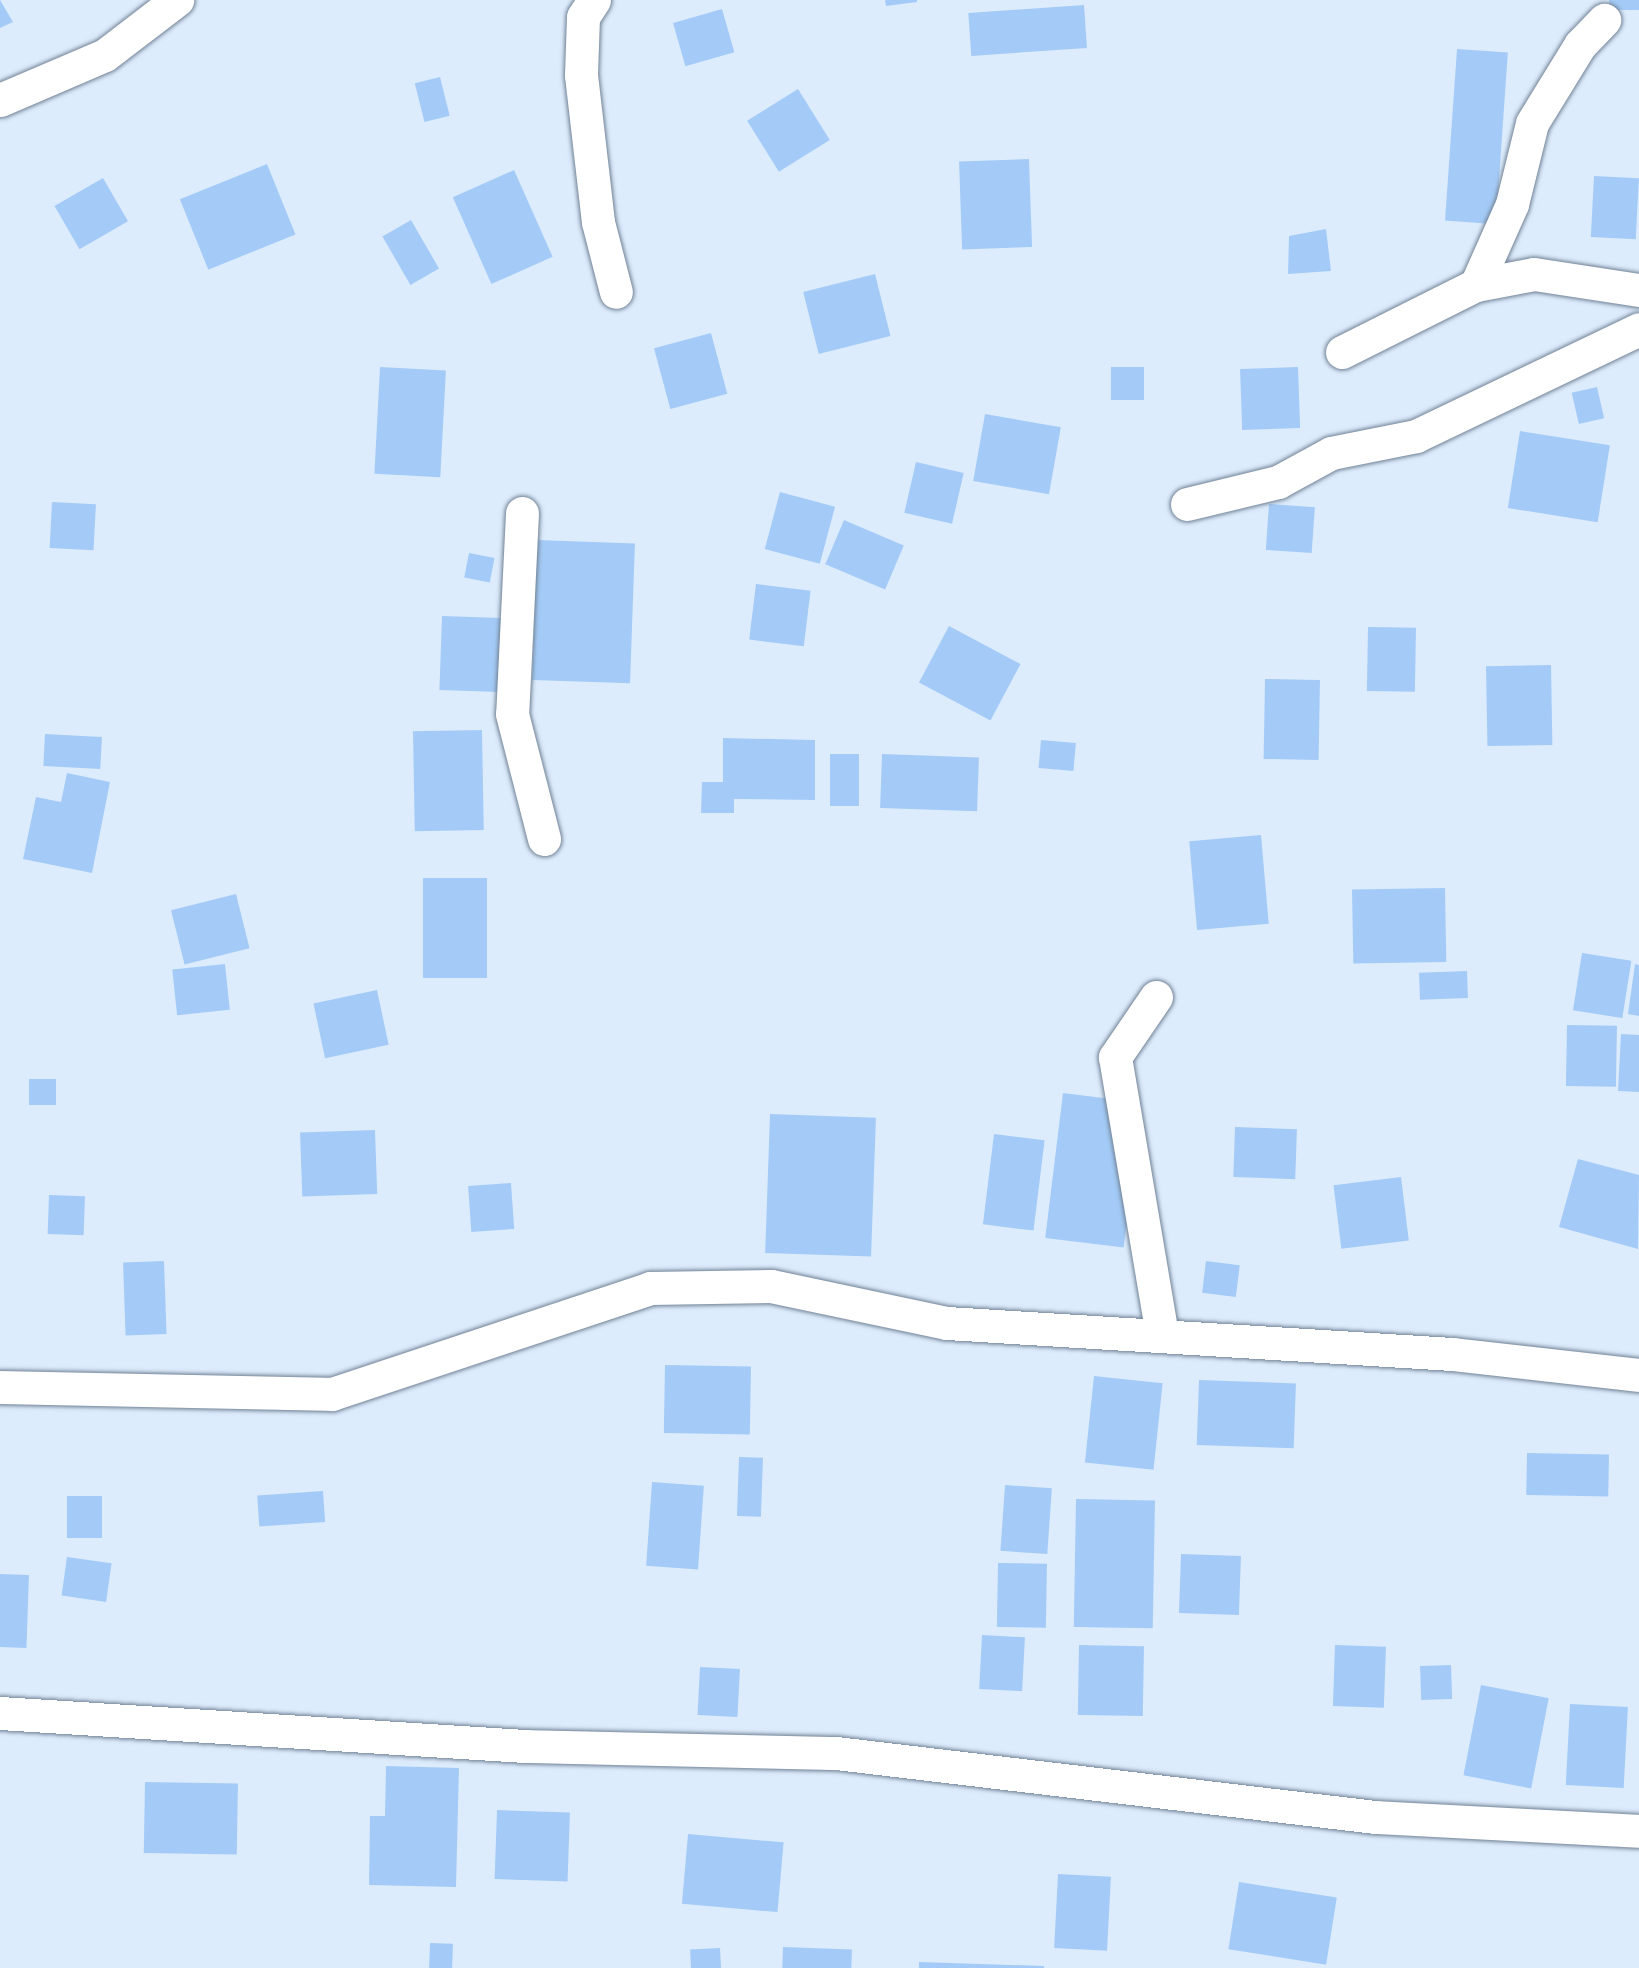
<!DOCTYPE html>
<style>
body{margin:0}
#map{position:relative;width:1639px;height:1968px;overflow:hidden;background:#ddecfd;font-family:Lora,serif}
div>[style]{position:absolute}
.building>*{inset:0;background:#a4cbf7;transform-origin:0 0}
.roads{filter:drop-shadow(0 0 2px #718295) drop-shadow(0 0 2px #718295)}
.street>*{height:33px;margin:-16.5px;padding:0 16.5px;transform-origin:16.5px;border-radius:16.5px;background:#fff}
span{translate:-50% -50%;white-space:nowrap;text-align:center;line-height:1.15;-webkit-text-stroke:6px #f4f7fc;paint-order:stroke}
</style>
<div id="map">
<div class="building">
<i style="clip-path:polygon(0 0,13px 22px,0 28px)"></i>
<i style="clip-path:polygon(885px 0,917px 0,917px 2px,886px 6px)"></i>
<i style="left:1609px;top:0;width:30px;height:10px"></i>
<i style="left:1084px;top:5px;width:43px;height:116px;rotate:86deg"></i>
<i style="left:722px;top:9px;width:45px;height:51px;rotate:74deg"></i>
<i style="left:1457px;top:49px;width:51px;height:172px;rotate:4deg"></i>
<i style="left:440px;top:77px;width:40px;height:26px;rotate:76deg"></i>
<i style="left:798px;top:89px;width:60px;height:60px;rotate:58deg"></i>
<i style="left:1029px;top:159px;width:88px;height:70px;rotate:88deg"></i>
<i style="left:267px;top:164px;width:76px;height:94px;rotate:68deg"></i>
<i style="left:514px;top:170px;width:95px;height:67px;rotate:66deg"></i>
<i style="left:1594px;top:176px;width:45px;height:61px;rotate:3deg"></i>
<i style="left:103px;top:178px;width:50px;height:56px;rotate:60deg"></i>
<i style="left:411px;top:220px;width:56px;height:33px;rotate:60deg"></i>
<i style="clip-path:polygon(1326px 229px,1331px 271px,1288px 274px,1289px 236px)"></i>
<i style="left:875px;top:274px;width:64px;height:74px;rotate:76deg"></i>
<i style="left:711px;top:333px;width:63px;height:59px;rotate:75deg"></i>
<i style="left:380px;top:367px;width:66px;height:107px;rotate:3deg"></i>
<i style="left:1111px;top:367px;width:33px;height:33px"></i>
<i style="left:1298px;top:367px;width:61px;height:58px;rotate:88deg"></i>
<i style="left:1597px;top:387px;width:32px;height:26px;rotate:77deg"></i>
<i style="left:985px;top:414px;width:77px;height:68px;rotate:10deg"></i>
<i style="left:1520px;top:431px;width:91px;height:78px;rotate:9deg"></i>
<i style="left:916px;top:462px;width:49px;height:52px;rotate:13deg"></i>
<i style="left:780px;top:492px;width:57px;height:59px;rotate:15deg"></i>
<i style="left:52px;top:502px;width:44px;height:46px;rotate:3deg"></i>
<i style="left:1269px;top:504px;width:46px;height:46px;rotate:4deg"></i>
<i style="left:844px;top:520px;width:65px;height:48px;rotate:23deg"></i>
<i style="left:537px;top:540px;width:98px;height:140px;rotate:2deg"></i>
<i style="left:469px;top:553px;width:26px;height:25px;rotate:11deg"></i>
<i style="left:756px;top:584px;width:55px;height:56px;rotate:7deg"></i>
<i style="left:442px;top:616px;width:60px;height:74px;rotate:2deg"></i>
<i style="left:949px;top:626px;width:81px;height:64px;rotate:28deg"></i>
<i style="left:1368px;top:627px;width:48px;height:64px;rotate:1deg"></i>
<i style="left:1551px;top:665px;width:80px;height:65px;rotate:89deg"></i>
<i style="left:1265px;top:679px;width:55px;height:80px;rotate:1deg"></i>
<i style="left:482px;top:730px;width:100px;height:69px;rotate:89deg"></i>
<i style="left:45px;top:734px;width:57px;height:32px;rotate:3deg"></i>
<i style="clip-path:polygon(723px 738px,815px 740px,815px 800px,734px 799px,734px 813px,701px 813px,702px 782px,723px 782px)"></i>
<i style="left:1041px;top:740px;width:35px;height:28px;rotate:5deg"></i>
<i style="left:830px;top:754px;width:29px;height:52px"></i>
<i style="left:882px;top:754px;width:97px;height:54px;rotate:2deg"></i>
<i style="clip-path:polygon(67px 773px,110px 782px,92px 873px,23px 859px,36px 797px,61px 802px)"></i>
<i style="left:1261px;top:835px;width:89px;height:72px;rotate:85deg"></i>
<i style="left:423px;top:878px;width:64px;height:100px"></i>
<i style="left:1445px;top:888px;width:74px;height:93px;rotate:89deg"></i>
<i style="left:236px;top:894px;width:56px;height:67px;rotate:76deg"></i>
<i style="left:1582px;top:953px;width:50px;height:58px;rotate:9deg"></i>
<i style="left:225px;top:964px;width:46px;height:53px;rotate:84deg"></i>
<i style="clip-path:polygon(1635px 964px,1639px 965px,1639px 1016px,1628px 1014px)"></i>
<i style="left:1467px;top:971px;width:27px;height:48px;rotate:88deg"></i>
<i style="left:377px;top:990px;width:56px;height:65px;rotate:78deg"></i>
<i style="left:1567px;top:1025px;width:50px;height:61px;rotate:1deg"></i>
<i style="clip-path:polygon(1621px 1034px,1639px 1035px,1639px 1092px,1618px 1091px)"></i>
<i style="left:29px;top:1079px;width:27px;height:26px"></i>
<i style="left:1063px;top:1093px;width:79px;height:146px;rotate:7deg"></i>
<i style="left:770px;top:1114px;width:106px;height:139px;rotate:2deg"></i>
<i style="left:1235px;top:1127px;width:62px;height:50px;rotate:2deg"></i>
<i style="left:375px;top:1130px;width:64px;height:75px;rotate:88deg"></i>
<i style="left:994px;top:1134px;width:51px;height:91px;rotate:7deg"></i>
<i style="clip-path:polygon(1578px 1159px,1639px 1175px,1638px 1249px,1559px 1227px)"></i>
<i style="left:1401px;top:1177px;width:64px;height:68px;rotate:83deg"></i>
<i style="left:511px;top:1183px;width:46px;height:43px;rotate:86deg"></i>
<i style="left:49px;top:1195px;width:36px;height:39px;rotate:2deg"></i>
<i style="left:164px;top:1261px;width:73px;height:41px;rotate:88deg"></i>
<i style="left:1206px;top:1261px;width:34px;height:32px;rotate:7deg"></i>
<i style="left:665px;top:1365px;width:86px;height:68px;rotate:1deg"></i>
<i style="left:1094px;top:1376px;width:69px;height:87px;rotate:6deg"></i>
<i style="left:1199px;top:1380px;width:97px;height:65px;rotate:2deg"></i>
<i style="left:1527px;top:1453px;width:82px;height:42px;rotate:1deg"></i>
<i style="left:739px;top:1457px;width:24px;height:59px;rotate:2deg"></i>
<i style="left:652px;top:1482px;width:52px;height:84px;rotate:4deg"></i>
<i style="left:1005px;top:1485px;width:47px;height:66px;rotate:4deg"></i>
<i style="left:323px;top:1491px;width:31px;height:66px;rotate:86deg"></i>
<i style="left:67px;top:1496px;width:35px;height:42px"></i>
<i style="left:1076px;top:1499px;width:79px;height:128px;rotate:1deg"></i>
<i style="left:1181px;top:1554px;width:60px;height:59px;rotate:2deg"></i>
<i style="left:67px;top:1557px;width:45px;height:39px;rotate:8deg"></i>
<i style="left:998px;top:1563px;width:49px;height:64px;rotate:1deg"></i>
<i style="left:0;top:1574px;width:29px;height:73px;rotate:2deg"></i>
<i style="left:982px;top:1635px;width:43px;height:54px;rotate:3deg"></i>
<i style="left:1079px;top:1645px;width:65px;height:70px;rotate:1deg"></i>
<i style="left:1335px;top:1645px;width:51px;height:61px;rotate:2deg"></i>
<i style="left:1451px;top:1665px;width:34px;height:31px;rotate:88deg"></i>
<i style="left:700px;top:1667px;width:40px;height:48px;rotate:3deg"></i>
<i style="left:1481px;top:1685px;width:69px;height:92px;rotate:11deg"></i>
<i style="left:1570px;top:1704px;width:58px;height:81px;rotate:3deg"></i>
<i style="clip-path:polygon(386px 1766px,459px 1768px,456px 1887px,369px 1885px,370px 1816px,385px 1816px)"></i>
<i style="left:145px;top:1782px;width:93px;height:71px;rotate:1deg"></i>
<i style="left:497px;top:1810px;width:73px;height:69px;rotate:2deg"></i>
<i style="left:688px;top:1834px;width:96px;height:70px;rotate:5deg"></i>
<i style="left:1058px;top:1874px;width:53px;height:74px;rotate:3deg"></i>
<i style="left:1239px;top:1882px;width:99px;height:68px;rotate:9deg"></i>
<i style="left:430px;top:1943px;width:23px;height:25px;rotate:2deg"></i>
<i style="left:783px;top:1947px;width:69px;height:21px;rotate:2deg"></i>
<i style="left:720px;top:1948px;width:20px;height:30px;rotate:87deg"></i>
<i style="clip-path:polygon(919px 1962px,1044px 1966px,1044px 1968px,919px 1968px)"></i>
</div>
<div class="roads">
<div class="street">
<i style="left:594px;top:0;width:20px;rotate:123deg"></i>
<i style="left:583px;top:17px;width:58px;rotate:92deg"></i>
<i style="left:581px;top:75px;width:148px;rotate:83.4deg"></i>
<i style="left:598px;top:222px;width:72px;rotate:75.6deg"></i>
<i style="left:0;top:100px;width:114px;rotate:-23.2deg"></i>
<i style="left:105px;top:55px;width:91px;rotate:-37.4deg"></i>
<i style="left:1476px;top:285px;width:89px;rotate:-66deg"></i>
<i style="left:1512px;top:204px;width:83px;rotate:-76.1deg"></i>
<i style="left:1532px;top:123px;width:92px;rotate:-58.4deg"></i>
<i style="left:1580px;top:45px;width:35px;rotate:-46deg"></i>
<i style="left:1342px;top:352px;width:150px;rotate:-26.6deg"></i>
<i style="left:1476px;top:285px;width:59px;rotate:-10.7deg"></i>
<i style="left:1534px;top:274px;width:106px;rotate:8.7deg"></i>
<i style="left:1187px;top:504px;width:94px;rotate:-13.6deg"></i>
<i style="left:1278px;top:482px;width:60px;rotate:-28.7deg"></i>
<i style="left:1331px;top:453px;width:87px;rotate:-11.3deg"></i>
<i style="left:1416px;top:436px;width:247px;rotate:-25.6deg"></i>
<i style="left:522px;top:513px;width:201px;rotate:92.8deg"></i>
<i style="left:512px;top:714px;width:129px;rotate:75.6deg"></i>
<i style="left:1156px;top:997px;width:73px;rotate:124.3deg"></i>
<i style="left:1115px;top:1057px;width:283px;rotate:80.4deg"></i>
<i style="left:0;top:1387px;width:332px;rotate:1.2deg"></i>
<i style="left:332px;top:1394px;width:335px;rotate:-18.4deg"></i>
<i style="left:650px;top:1288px;width:121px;rotate:-0.9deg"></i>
<i style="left:771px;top:1286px;width:180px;rotate:11.9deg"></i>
<i style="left:947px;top:1323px;width:506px;rotate:3.51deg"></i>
<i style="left:1452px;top:1354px;width:188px;rotate:6.4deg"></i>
<i style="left:0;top:1713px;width:526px;rotate:3.6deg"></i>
<i style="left:525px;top:1746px;width:311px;rotate:1.3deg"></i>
<i style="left:836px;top:1753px;width:543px;rotate:6.77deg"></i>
<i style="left:1375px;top:1817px;width:264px;rotate:3deg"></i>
</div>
</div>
</div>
